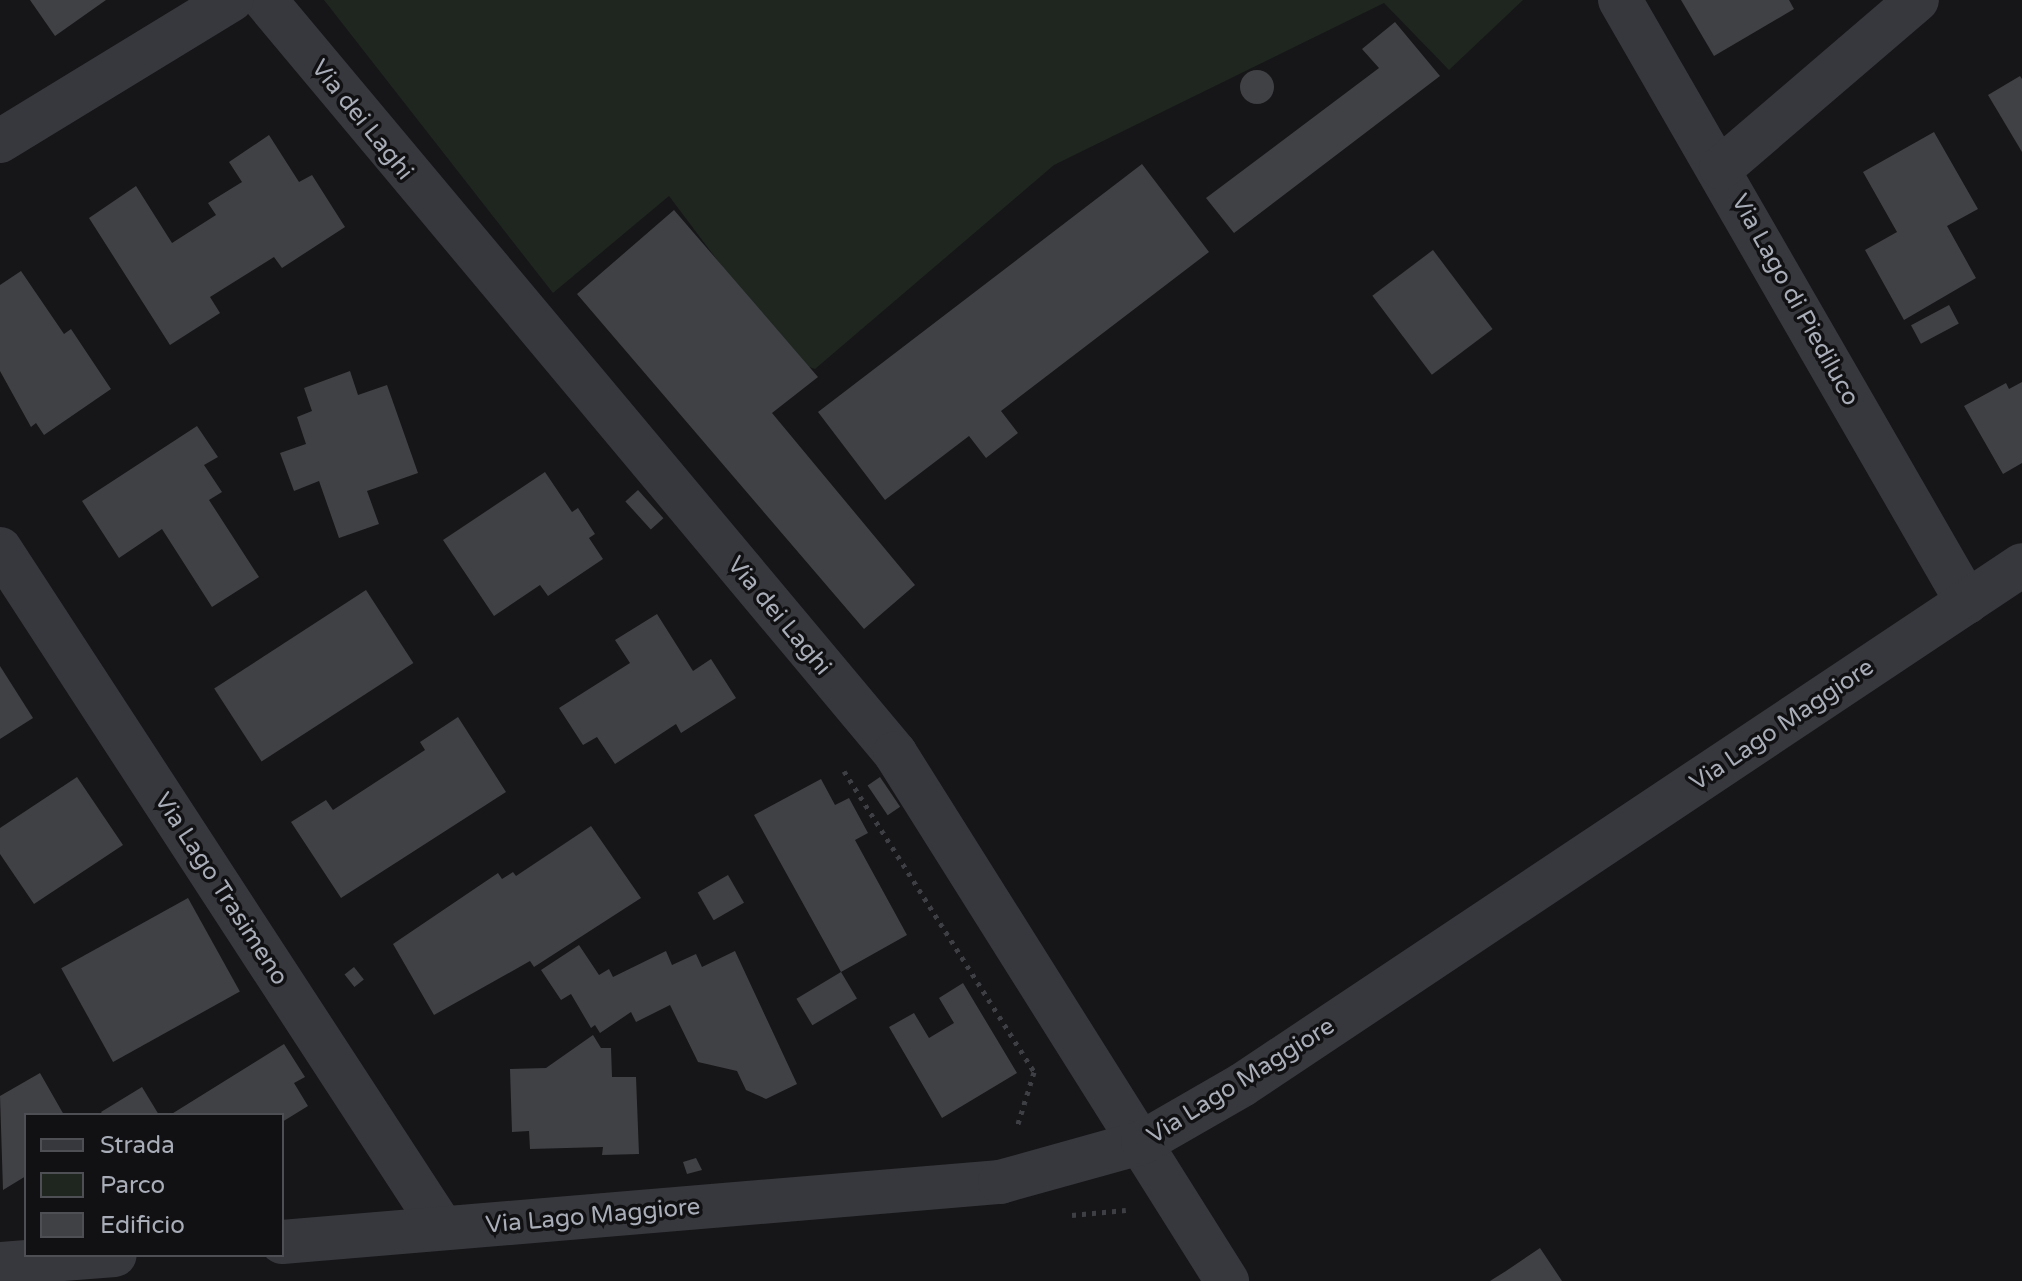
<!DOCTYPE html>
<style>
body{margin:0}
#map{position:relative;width:2022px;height:1281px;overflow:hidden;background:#161618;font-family:"Varela Round",sans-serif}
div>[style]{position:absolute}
.green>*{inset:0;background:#1e261f}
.building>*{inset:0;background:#404145;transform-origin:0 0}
.round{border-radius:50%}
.path>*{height:5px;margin-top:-2.5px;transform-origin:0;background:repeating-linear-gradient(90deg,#3d3f44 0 4px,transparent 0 10px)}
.minor>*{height:44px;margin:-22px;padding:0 22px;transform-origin:22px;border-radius:22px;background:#37383d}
span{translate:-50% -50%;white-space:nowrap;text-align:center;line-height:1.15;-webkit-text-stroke:7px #111113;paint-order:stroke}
.street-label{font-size:24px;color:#a8adb8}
.legend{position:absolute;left:24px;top:1113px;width:260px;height:144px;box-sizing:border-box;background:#111113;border:2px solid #4d4f55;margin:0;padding:10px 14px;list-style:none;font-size:24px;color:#a8adb8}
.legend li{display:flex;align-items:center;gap:16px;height:40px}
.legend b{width:40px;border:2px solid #4d4f55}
</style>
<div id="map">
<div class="green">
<i style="clip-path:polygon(324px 0,1523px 0,1449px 70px,1384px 3px,1054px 165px,815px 369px,794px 362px,669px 196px,553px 293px)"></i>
</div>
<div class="building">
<i style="clip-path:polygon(30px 0,106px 0,55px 36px)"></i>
<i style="clip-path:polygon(1681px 0,1789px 0,1794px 9px,1714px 56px)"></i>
<i style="clip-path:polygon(1395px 22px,1440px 76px,1234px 233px,1206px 198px,1379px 68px,1362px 49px)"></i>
<i class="round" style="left:1240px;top:70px;width:34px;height:34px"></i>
<i style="clip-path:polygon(2020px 76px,2022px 79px,2022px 152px,1988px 95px)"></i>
<i style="clip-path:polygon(1934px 132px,1978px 209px,1947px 226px,1976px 278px,1904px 320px,1865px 250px,1897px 232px,1863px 172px)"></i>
<i style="clip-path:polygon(269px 135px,299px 182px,312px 175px,345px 227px,282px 268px,274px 257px,210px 297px,220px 313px,170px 345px,89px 218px,136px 186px,172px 243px,216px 215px,208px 203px,242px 182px,229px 162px)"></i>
<i style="clip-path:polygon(1142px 164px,1209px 252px,1001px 411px,1018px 433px,986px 458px,969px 436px,885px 500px,818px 412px)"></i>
<i style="clip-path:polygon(674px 210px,818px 377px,772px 413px,915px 585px,864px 629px,577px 294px)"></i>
<i style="left:1433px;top:250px;width:99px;height:76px;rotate:53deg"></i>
<i style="clip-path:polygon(21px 271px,64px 334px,71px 329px,111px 389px,44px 435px,36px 423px,31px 427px,0 371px,0 285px)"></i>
<i style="left:1949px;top:305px;width:21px;height:43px;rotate:62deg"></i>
<i style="clip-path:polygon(350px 371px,358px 395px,387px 385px,418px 473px,367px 491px,379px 524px,339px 538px,319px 481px,294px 491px,280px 453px,306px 444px,297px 417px,312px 411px,304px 388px)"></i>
<i style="clip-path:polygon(2022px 382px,2022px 463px,2003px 474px,1964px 406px,2006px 383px,2009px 389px)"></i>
<i style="clip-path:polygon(197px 426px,218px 457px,204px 465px,222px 492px,209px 500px,259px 577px,212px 607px,162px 529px,119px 558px,82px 501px)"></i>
<i style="clip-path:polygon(545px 472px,572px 512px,578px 508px,595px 534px,589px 538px,603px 559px,548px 596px,540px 585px,494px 616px,443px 540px)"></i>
<i style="left:638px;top:490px;width:38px;height:17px;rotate:48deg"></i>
<i style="left:366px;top:590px;width:87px;height:181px;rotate:57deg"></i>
<i style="clip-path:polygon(657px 614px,693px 671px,711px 659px,736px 698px,681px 733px,676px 724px,615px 764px,597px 737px,583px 745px,559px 708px,630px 663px,615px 640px)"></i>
<i style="clip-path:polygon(0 666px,33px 718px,0 739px)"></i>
<i style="clip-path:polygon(458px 717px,506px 792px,341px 898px,291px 822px,326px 800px,333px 810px,425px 750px,420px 742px)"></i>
<i style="clip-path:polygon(77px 777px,123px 845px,34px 904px,0 854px,0 828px)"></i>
<i style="left:880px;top:777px;width:36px;height:15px;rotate:56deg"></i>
<i style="clip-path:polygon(821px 779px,835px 805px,849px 798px,868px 833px,855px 840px,907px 935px,841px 972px,754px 815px)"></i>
<i style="clip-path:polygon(591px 826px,641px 898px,534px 967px,530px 961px,434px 1015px,393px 944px,498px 873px,502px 879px,513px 872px,516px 876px)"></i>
<i style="left:728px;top:875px;width:32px;height:35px;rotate:60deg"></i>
<i style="left:188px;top:898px;width:107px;height:145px;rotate:61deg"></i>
<i style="clip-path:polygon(579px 945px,599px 975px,609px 969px,613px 977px,666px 951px,672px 965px,696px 954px,702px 967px,735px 951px,797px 1084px,766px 1099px,746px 1090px,737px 1071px,698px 1062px,670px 1005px,636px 1022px,631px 1012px,600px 1033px,595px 1025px,591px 1028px,571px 994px,561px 1000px,541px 970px)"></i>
<i style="left:354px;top:967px;width:16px;height:12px;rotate:52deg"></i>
<i style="left:841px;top:972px;width:31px;height:52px;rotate:59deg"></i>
<i style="clip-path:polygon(963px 983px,1017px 1073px,942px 1118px,889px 1027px,914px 1013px,929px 1038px,954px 1023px,939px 998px)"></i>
<i style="clip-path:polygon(593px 1035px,601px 1048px,611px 1048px,612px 1077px,636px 1077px,639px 1154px,602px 1155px,603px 1147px,530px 1149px,529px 1131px,512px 1132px,510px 1069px,546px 1068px)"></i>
<i style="clip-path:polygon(284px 1044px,305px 1077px,294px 1083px,308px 1106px,282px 1122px,282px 1115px,170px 1115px)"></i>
<i style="clip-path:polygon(40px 1073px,64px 1115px,26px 1115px,26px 1176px,3px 1190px,0 1096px)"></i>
<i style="clip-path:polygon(142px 1087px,159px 1115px,103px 1115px,101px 1112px)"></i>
<i style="clip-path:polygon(696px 1158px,702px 1170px,687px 1174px,683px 1162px)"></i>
<i style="clip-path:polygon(1540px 1248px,1562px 1281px,1490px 1281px,1506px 1271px)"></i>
</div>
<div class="path">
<i style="left:844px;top:771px;width:356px;rotate:57.7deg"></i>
<i style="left:1034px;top:1072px;width:58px;rotate:107.2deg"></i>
<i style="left:1072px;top:1215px;width:54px;rotate:-5.3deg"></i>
</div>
<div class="minor">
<i style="left:265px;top:0;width:982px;rotate:50.08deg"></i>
<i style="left:895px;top:753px;width:624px;rotate:57.84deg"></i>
<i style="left:1620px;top:0;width:695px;rotate:60.04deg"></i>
<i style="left:0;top:141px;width:271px;rotate:-31.4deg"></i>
<i style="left:1721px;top:168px;width:258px;rotate:-40.6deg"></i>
<i style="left:0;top:549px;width:810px;rotate:56.94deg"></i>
<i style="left:282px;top:1242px;width:721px;rotate:-4.78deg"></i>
<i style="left:1000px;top:1182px;width:148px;rotate:-15.6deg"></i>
<i style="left:1143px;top:1142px;width:114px;rotate:-29.9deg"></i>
<i style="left:1242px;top:1085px;width:937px;rotate:-33.69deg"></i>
<i style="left:0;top:1264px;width:115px;rotate:-4.5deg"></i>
</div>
<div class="street-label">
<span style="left:362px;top:120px;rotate:51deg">Via dei Laghi</span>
<span style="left:1795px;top:300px;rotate:61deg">Via Lago di Piediluco</span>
<span style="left:779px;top:616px;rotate:50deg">Via dei Laghi</span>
<span style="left:1782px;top:725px;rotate:-34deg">Via Lago Maggiore</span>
<span style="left:221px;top:889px;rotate:57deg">Via Lago Trasimeno</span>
<span style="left:1241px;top:1081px;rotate:-32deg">Via Lago Maggiore</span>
<span style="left:593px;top:1216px;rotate:-5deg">Via Lago Maggiore</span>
</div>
<ul class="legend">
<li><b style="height:10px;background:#37383d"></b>Strada</li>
<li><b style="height:22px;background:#1e261f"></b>Parco</li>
<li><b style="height:22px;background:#404145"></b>Edificio</li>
</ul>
</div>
